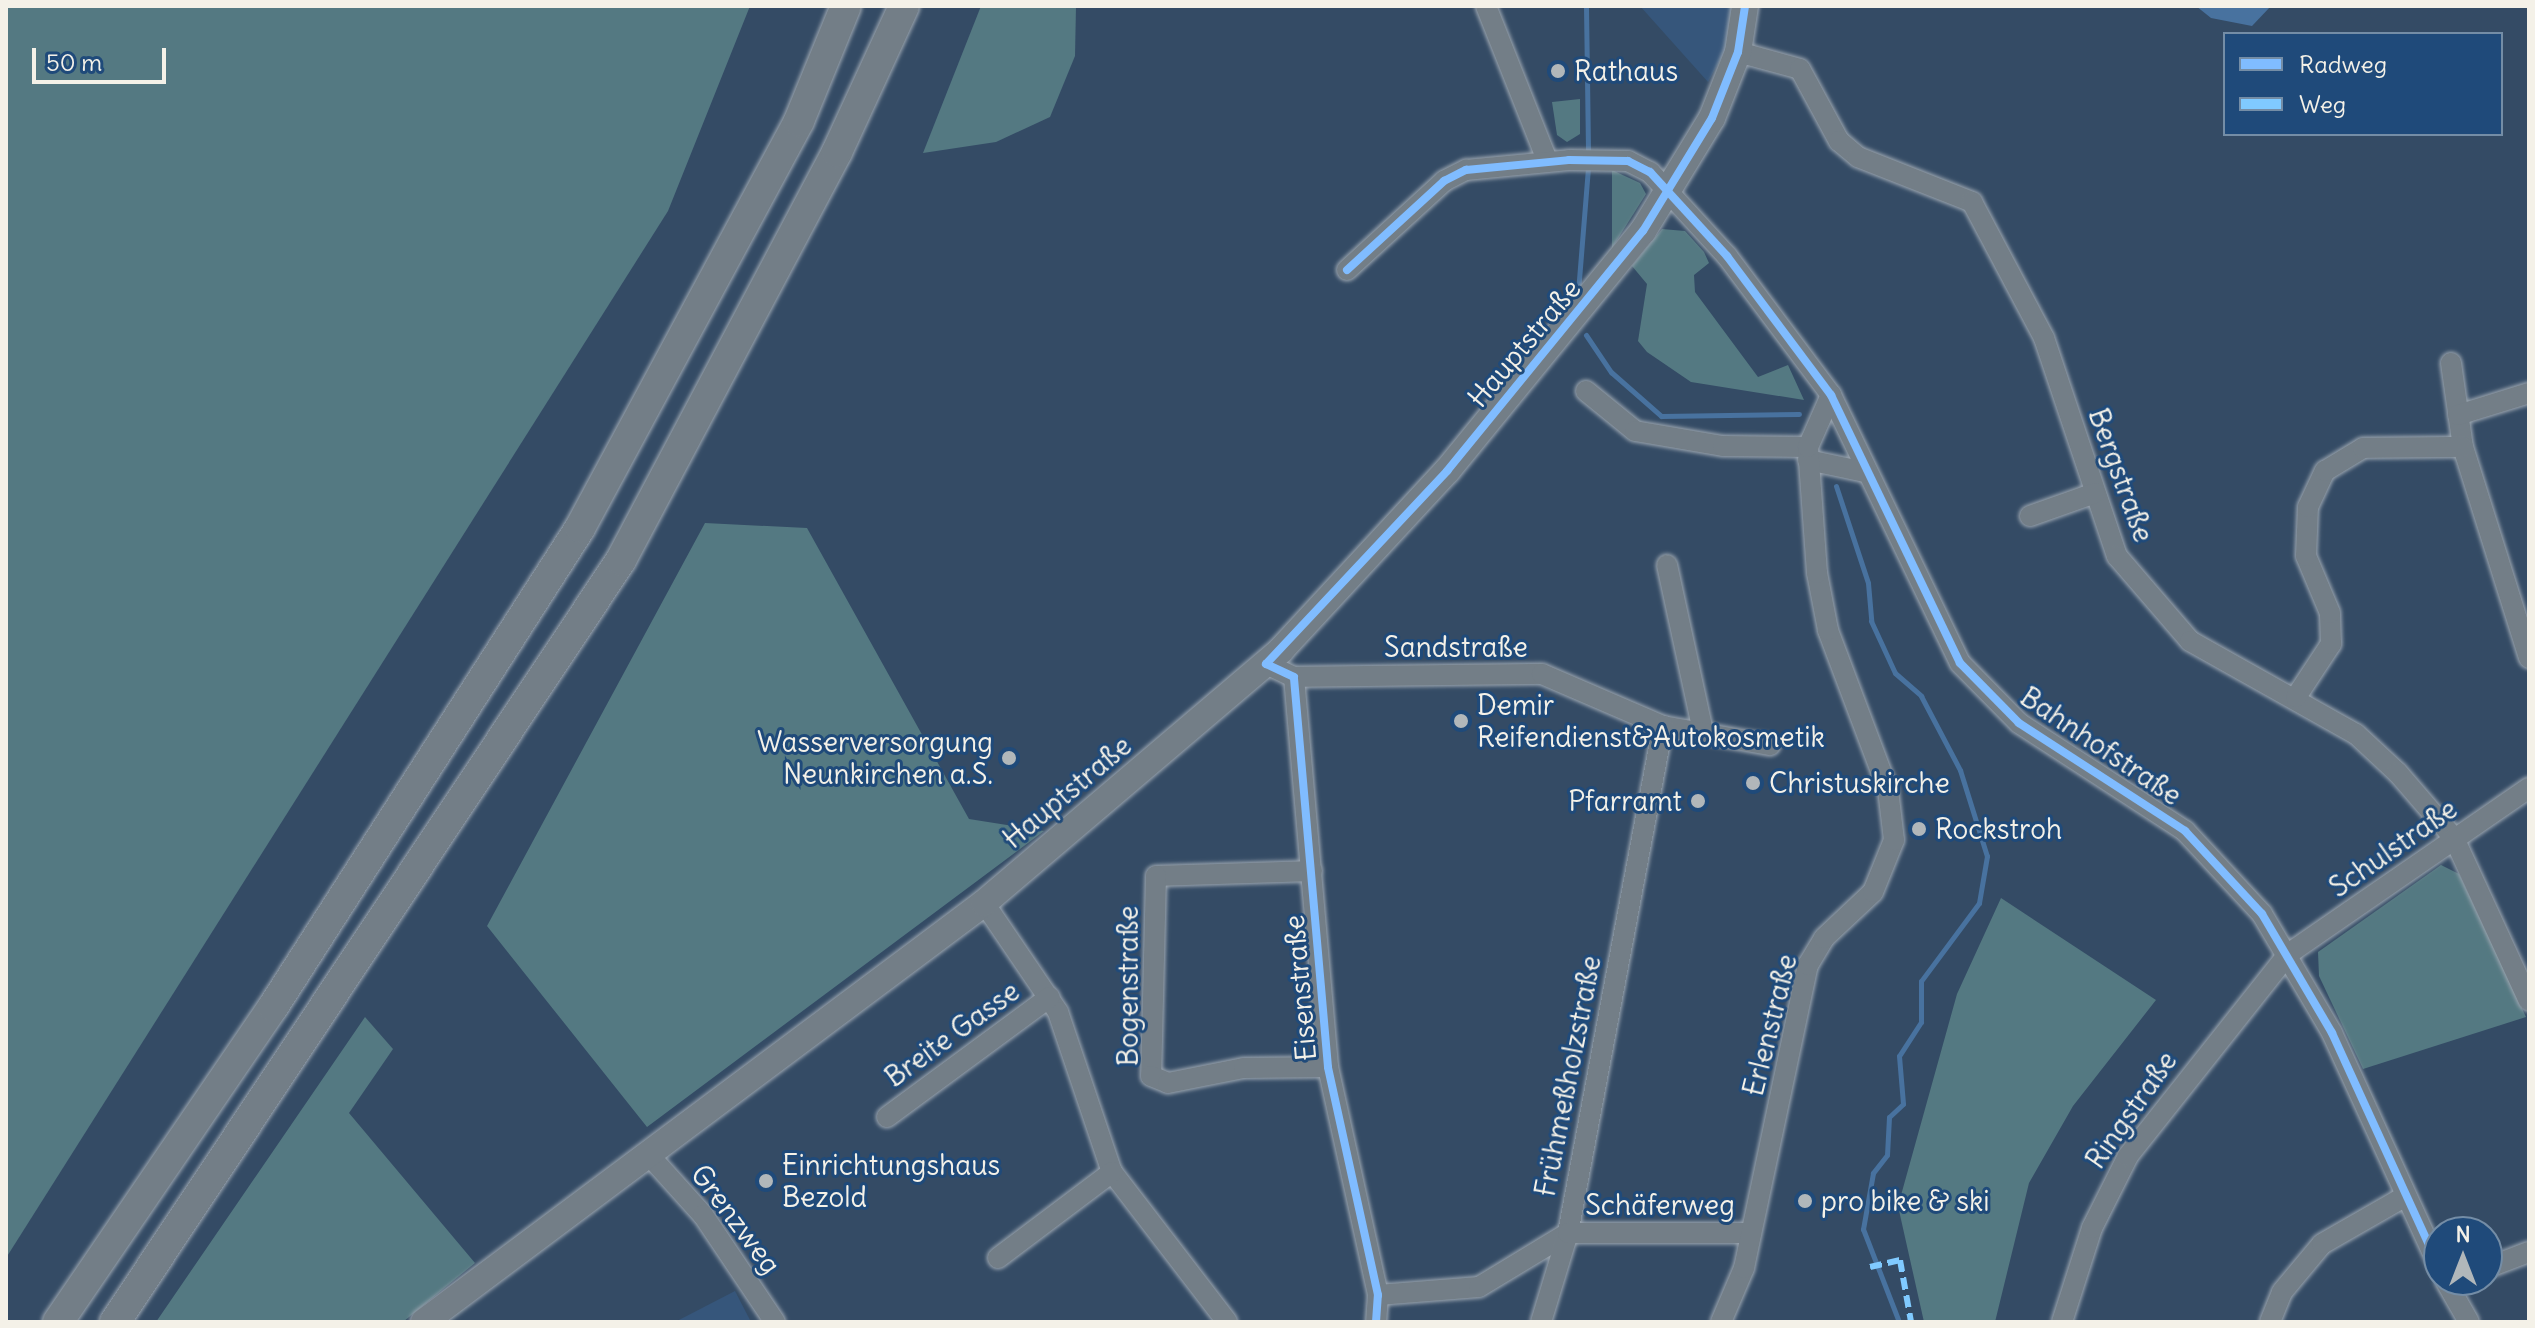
<!DOCTYPE html>
<meta charset="utf-8">
<style>
body{margin:0}
#map{position:relative;width:2535px;height:1328px;overflow:hidden;background:#344b65;font-family:Delius,sans-serif}
div>[style]{position:absolute}
.built>*{inset:0;background:#36567b}
.green>*{inset:0;background:#547982}
.water>*{inset:0;background:#48729f}
.stream>*{height:5px;margin:-2.5px;padding:0 2.5px;transform-origin:2.5px;border-radius:2.5px;background:#48729f}
.roads{filter:drop-shadow(0 0 2px #9ba5af) drop-shadow(0 0 2px #9ba5af)}
.minor>*{height:20px;margin:-10px;padding:0 10px;transform-origin:10px;border-radius:10px;background:#737e87}
.major>*{height:26px;margin:-13px;padding:0 13px;transform-origin:13px;border-radius:13px;background:#737e87}
.highway>*{height:30px;margin:-15px;padding:0 15px;transform-origin:15px;border-radius:15px;background:#737e87}
.quiet>*{height:6px;margin-top:-3px;transform-origin:0;background:repeating-linear-gradient(90deg,#80caff 0 12px,transparent 0 18px)}
.cycleway>*{height:8px;margin:-4px;padding:0 4px;transform-origin:4px;border-radius:4px;background:#80bcff}
.dots>*{width:22px;height:22px;translate:-50% -50%;box-sizing:border-box;border:4px solid #1f4a7a;border-radius:50%}
span{translate:-50% -50%;white-space:nowrap;text-align:center;line-height:1.15;-webkit-text-stroke:6px #1f4a7a;paint-order:stroke}
.poi-label{font-size:28px;color:#f4f1e8}
.left{translate:0 -50%;text-align:left}
.right{translate:-100% -50%;text-align:right}
.street-label{font-size:28px;color:#f4f1e8}
.frame{position:absolute;inset:0;border:8px solid #f4f1e8;pointer-events:none}
.legend{position:absolute;left:2223px;top:32px;width:280px;height:104px;box-sizing:border-box;background:#1f4a7a;border:2px solid #748da6;margin:0;padding:10px 14px;list-style:none;font-size:24px;color:#f4f1e8}
.legend li{display:flex;align-items:center;gap:16px;height:40px}
.legend b{width:40px;border:2px solid #748da6}
.north{position:absolute;left:2423px;top:1216px;width:80px;height:80px;box-sizing:border-box;background:#1f4a7a;border:2px solid #748da6;border-radius:50%;rotate:0deg;font-size:22px;font-weight:700;line-height:32px;text-align:center;color:#f4f1e8}
.north::after{content:'';display:block;margin:auto;width:28px;height:36px;background:#b1b7ba;clip-path:polygon(50% 0,100% 100%,50% 72%,0 100%)}
.scale{position:absolute;left:32px;top:48px;width:134px;height:36px;box-sizing:border-box;border:4px solid #f4f1e8;border-top:0;padding-left:10px;font-size:24px;line-height:28px;white-space:nowrap;color:#f4f1e8;-webkit-text-stroke:6px #1f4a7a;paint-order:stroke}
</style>
<div id="map">
<div class="built">
<i style="clip-path:polygon(1640px 6px,1734px 6px,1738px 27px,1708px 82px)"></i>
<i style="clip-path:polygon(735px 1291px,751px 1322px,675px 1322px)"></i>
</div>
<div class="green">
<i style="clip-path:polygon(6px 6px,750px 6px,668px 211px,6px 1258px)"></i>
<i style="clip-path:polygon(981px 6px,1076px 6px,1075px 56px,1050px 117px,996px 142px,923px 153px)"></i>
<i style="clip-path:polygon(1580px 99px,1580px 134px,1567px 142px,1557px 135px,1552px 102px)"></i>
<i style="clip-path:polygon(1612px 170px,1640px 183px,1646px 194px,1612px 248px)"></i>
<i style="clip-path:polygon(1662px 229px,1685px 231px,1704px 252px,1709px 263px,1694px 275px,1695px 292px,1758px 377px,1788px 365px,1804px 400px,1691px 382px,1647px 352px,1638px 341px,1647px 284px,1632px 266px)"></i>
<i style="clip-path:polygon(705px 523px,807px 528px,969px 819px,1044px 831px,647px 1127px,487px 926px)"></i>
<i style="clip-path:polygon(2441px 865px,2459px 874px,2526px 1017px,2363px 1069px,2319px 976px,2318px 952px)"></i>
<i style="clip-path:polygon(2001px 898px,2156px 1000px,2073px 1106px,2029px 1183px,1995px 1322px,1924px 1322px,1898px 1206px,1957px 994px)"></i>
<i style="clip-path:polygon(365px 1017px,393px 1049px,349px 1113px,475px 1263px,403px 1322px,156px 1322px)"></i>
</div>
<div class="water">
<i style="clip-path:polygon(2196px 6px,2271px 6px,2252px 26px,2211px 18px)"></i>
</div>
<div class="stream">
<i style="left:1586px;top:6px;width:151px;rotate:89.2deg"></i>
<i style="left:1578px;top:292px;width:125px;rotate:-85.4deg"></i>
<i style="left:1586px;top:335px;width:45px;rotate:56deg"></i>
<i style="left:1611px;top:372px;width:67px;rotate:41.3deg"></i>
<i style="left:1661px;top:416px;width:138px;rotate:-0.8deg"></i>
<i style="left:1836px;top:486px;width:102px;rotate:71.7deg"></i>
<i style="left:1868px;top:583px;width:38px;rotate:85deg"></i>
<i style="left:1871px;top:621px;width:57px;rotate:65.2deg"></i>
<i style="left:1895px;top:673px;width:35px;rotate:41deg"></i>
<i style="left:1921px;top:696px;width:84px;rotate:62.2deg"></i>
<i style="left:1960px;top:770px;width:90px;rotate:72.6deg"></i>
<i style="left:1987px;top:856px;width:48px;rotate:99.7deg"></i>
<i style="left:1979px;top:903px;width:97px;rotate:126.6deg"></i>
<i style="left:1921px;top:981px;width:41px;rotate:90deg"></i>
<i style="left:1921px;top:1022px;width:40px;rotate:122.9deg"></i>
<i style="left:1899px;top:1056px;width:48px;rotate:85.2deg"></i>
<i style="left:1903px;top:1104px;width:19px;rotate:137deg"></i>
<i style="left:1889px;top:1117px;width:38px;rotate:93deg"></i>
<i style="left:1887px;top:1155px;width:23px;rotate:128deg"></i>
<i style="left:1873px;top:1173px;width:57px;rotate:100.1deg"></i>
<i style="left:1863px;top:1229px;width:100px;rotate:68.8deg"></i>
</div>
<div class="roads">
<div class="minor">
<i style="left:1486px;top:6px;width:166px;rotate:68.4deg"></i>
<i style="left:1738px;top:52px;width:64px;rotate:15.3deg"></i>
<i style="left:1800px;top:69px;width:82px;rotate:61.6deg"></i>
<i style="left:1839px;top:141px;width:25px;rotate:40deg"></i>
<i style="left:1858px;top:157px;width:123px;rotate:21.5deg"></i>
<i style="left:1972px;top:202px;width:154px;rotate:62.1deg"></i>
<i style="left:2044px;top:338px;width:230px;rotate:71.5deg"></i>
<i style="left:2117px;top:556px;width:112px;rotate:49.3deg"></i>
<i style="left:2190px;top:641px;width:190px;rotate:29.3deg"></i>
<i style="left:2356px;top:734px;width:57px;rotate:42.9deg"></i>
<i style="left:2398px;top:773px;width:86px;rotate:49.3deg"></i>
<i style="left:2454px;top:838px;width:179px;rotate:65.3deg"></i>
<i style="left:1347px;top:270px;width:132px;rotate:-42.5deg"></i>
<i style="left:1444px;top:181px;width:25px;rotate:-27deg"></i>
<i style="left:1466px;top:170px;width:103px;rotate:-5.5deg"></i>
<i style="left:1569px;top:160px;width:59px;rotate:1deg"></i>
<i style="left:1628px;top:161px;width:25px;rotate:27deg"></i>
<i style="left:1650px;top:172px;width:114px;rotate:47.5deg"></i>
<i style="left:1727px;top:256px;width:174px;rotate:53.2deg"></i>
<i style="left:1831px;top:395px;width:297px;rotate:64.3deg"></i>
<i style="left:1960px;top:663px;width:84px;rotate:45.5deg"></i>
<i style="left:2019px;top:723px;width:198px;rotate:33deg"></i>
<i style="left:2185px;top:831px;width:113px;rotate:47.1deg"></i>
<i style="left:2262px;top:914px;width:138px;rotate:59.5deg"></i>
<i style="left:2332px;top:1033px;width:257px;rotate:65.4deg"></i>
<i style="left:2451px;top:363px;width:85px;rotate:81.9deg"></i>
<i style="left:2463px;top:447px;width:221px;rotate:72.6deg"></i>
<i style="left:1586px;top:391px;width:63px;rotate:39.2deg"></i>
<i style="left:1635px;top:431px;width:89px;rotate:9.7deg"></i>
<i style="left:1723px;top:446px;width:85px;rotate:0.7deg"></i>
<i style="left:2458px;top:415px;width:74px;rotate:-17.2deg"></i>
<i style="left:1808px;top:460px;width:58px;rotate:11.9deg"></i>
<i style="left:2030px;top:516px;width:69px;rotate:-19.5deg"></i>
<i style="left:1667px;top:565px;width:170px;rotate:77.8deg"></i>
<i style="left:1266px;top:664px;width:31px;rotate:25deg"></i>
<i style="left:1294px;top:677px;width:391px;rotate:85deg"></i>
<i style="left:1328px;top:1067px;width:233px;rotate:77.6deg"></i>
<i style="left:1378px;top:1295px;width:27px;rotate:94deg"></i>
<i style="left:1294px;top:677px;width:248px;rotate:-0.7deg"></i>
<i style="left:1542px;top:674px;width:132px;rotate:23.3deg"></i>
<i style="left:1663px;top:726px;width:109px;rotate:10.1deg"></i>
<i style="left:2296px;top:697px;width:64px;rotate:-56.6deg"></i>
<i style="left:2331px;top:644px;width:31px;rotate:-92deg"></i>
<i style="left:2330px;top:613px;width:62px;rotate:-112.8deg"></i>
<i style="left:2306px;top:556px;width:49px;rotate:-87.7deg"></i>
<i style="left:2308px;top:507px;width:40px;rotate:-65deg"></i>
<i style="left:2325px;top:471px;width:44px;rotate:-31.2deg"></i>
<i style="left:2363px;top:448px;width:100px;rotate:-0.6deg"></i>
<i style="left:1312px;top:871px;width:156px;rotate:178.2deg"></i>
<i style="left:1156px;top:876px;width:200px;rotate:91.4deg"></i>
<i style="left:1151px;top:1076px;width:18px;rotate:22deg"></i>
<i style="left:1168px;top:1083px;width:77px;rotate:-11.2deg"></i>
<i style="left:1244px;top:1068px;width:84px;rotate:-0.7deg"></i>
<i style="left:984px;top:903px;width:132px;rotate:55.8deg"></i>
<i style="left:1058px;top:1012px;width:169px;rotate:71.4deg"></i>
<i style="left:1112px;top:1172px;width:189px;rotate:52.5deg"></i>
<i style="left:887px;top:1117px;width:202px;rotate:-36.4deg"></i>
<i style="left:648px;top:1154px;width:82px;rotate:48deg"></i>
<i style="left:703px;top:1215px;width:129px;rotate:56.1deg"></i>
<i style="left:998px;top:1258px;width:143px;rotate:-37deg"></i>
<i style="left:2487px;top:1268px;width:45px;rotate:-20.9deg"></i>
<i style="left:2445px;top:1280px;width:48px;rotate:60.3deg"></i>
<i style="left:1378px;top:1295px;width:101px;rotate:-4.5deg"></i>
<i style="left:1479px;top:1287px;width:104px;rotate:-31.2deg"></i>
<i style="left:1568px;top:1233px;width:516px;rotate:-79.39deg"></i>
<i style="left:1541px;top:1322px;width:93px;rotate:-73.1deg"></i>
<i style="left:1568px;top:1233px;width:183px"></i>
<i style="left:1721px;top:1322px;width:59px;rotate:-66.9deg"></i>
<i style="left:1744px;top:1268px;width:310px;rotate:-78.1deg"></i>
<i style="left:1808px;top:965px;width:31px;rotate:-59deg"></i>
<i style="left:1824px;top:938px;width:67px;rotate:-43.2deg"></i>
<i style="left:1873px;top:892px;width:56px;rotate:-68deg"></i>
<i style="left:1894px;top:840px;width:50px;rotate:-96.8deg"></i>
<i style="left:1888px;top:790px;width:171px;rotate:-110.6deg"></i>
<i style="left:1828px;top:630px;width:58px;rotate:-100.9deg"></i>
<i style="left:1817px;top:573px;width:126px;rotate:-94.1deg"></i>
<i style="left:1808px;top:447px;width:57px;rotate:-66.1deg"></i>
<i style="left:2062px;top:1322px;width:99px;rotate:-72.3deg"></i>
<i style="left:2092px;top:1228px;width:80px;rotate:-63.4deg"></i>
<i style="left:2128px;top:1156px;width:258px;rotate:-51.6deg"></i>
<i style="left:2288px;top:954px;width:293px;rotate:-34.6deg"></i>
<i style="left:2270px;top:1322px;width:32px;rotate:-68deg"></i>
<i style="left:2282px;top:1292px;width:62px;rotate:-50.2deg"></i>
<i style="left:2322px;top:1244px;width:95px;rotate:-29.8deg"></i>
</div>
<div class="major">
<i style="left:424px;top:1322px;width:699px;rotate:-36.8deg"></i>
<i style="left:984px;top:903px;width:390px;rotate:-40.4deg"></i>
<i style="left:1281px;top:650px;width:244px;rotate:-47.2deg"></i>
<i style="left:1447px;top:471px;width:310px;rotate:-50.8deg"></i>
<i style="left:1643px;top:231px;width:132px;rotate:-58.6deg"></i>
<i style="left:1712px;top:118px;width:71px;rotate:-68.5deg"></i>
<i style="left:1738px;top:52px;width:47px;rotate:-81.3deg"></i>
</div>
<div class="highway">
<i style="left:58px;top:1322px;width:381px;rotate:-55.7deg"></i>
<i style="left:273px;top:1007px;width:569px;rotate:-57.34deg"></i>
<i style="left:580px;top:528px;width:462px;rotate:-61.7deg"></i>
<i style="left:799px;top:121px;width:124px;rotate:-67.8deg"></i>
<i style="left:115px;top:1322px;width:915px;rotate:-56.41deg"></i>
<i style="left:621px;top:560px;width:462px;rotate:-62.1deg"></i>
<i style="left:837px;top:152px;width:161px;rotate:-65.3deg"></i>
</div>
</div>
<div class="quiet">
<i style="left:1870px;top:1267px;width:31px;rotate:-13deg"></i>
<i style="left:1900px;top:1260px;width:63px;rotate:79.9deg"></i>
</div>
<div class="cycleway">
<i style="left:1347px;top:270px;width:132px;rotate:-42.5deg"></i>
<i style="left:1444px;top:181px;width:25px;rotate:-27deg"></i>
<i style="left:1466px;top:170px;width:103px;rotate:-5.5deg"></i>
<i style="left:1569px;top:160px;width:59px;rotate:1deg"></i>
<i style="left:1628px;top:161px;width:25px;rotate:27deg"></i>
<i style="left:1650px;top:172px;width:114px;rotate:47.5deg"></i>
<i style="left:1727px;top:256px;width:174px;rotate:53.2deg"></i>
<i style="left:1831px;top:395px;width:297px;rotate:64.3deg"></i>
<i style="left:1960px;top:663px;width:84px;rotate:45.5deg"></i>
<i style="left:2019px;top:723px;width:198px;rotate:33deg"></i>
<i style="left:2185px;top:831px;width:113px;rotate:47.1deg"></i>
<i style="left:2262px;top:914px;width:138px;rotate:59.5deg"></i>
<i style="left:2332px;top:1033px;width:257px;rotate:65.4deg"></i>
<i style="left:1376px;top:1322px;width:27px;rotate:-86deg"></i>
<i style="left:1378px;top:1295px;width:233px;rotate:-102.4deg"></i>
<i style="left:1328px;top:1067px;width:391px;rotate:-95deg"></i>
<i style="left:1294px;top:677px;width:31px;rotate:-155deg"></i>
<i style="left:1266px;top:664px;width:265px;rotate:-46.8deg"></i>
<i style="left:1447px;top:471px;width:310px;rotate:-50.8deg"></i>
<i style="left:1643px;top:231px;width:132px;rotate:-58.6deg"></i>
<i style="left:1712px;top:118px;width:71px;rotate:-68.5deg"></i>
<i style="left:1738px;top:52px;width:47px;rotate:-81.3deg"></i>
</div>
<div class="dots">
<i style="left:1558px;top:71px;background:#b1b7ba"></i>
<i style="left:1461px;top:721px;background:#b1b7ba"></i>
<i style="left:1009px;top:758px;background:#b1b7ba"></i>
<i style="left:1753px;top:783px;background:#b1b7ba"></i>
<i style="left:1698px;top:801px;background:#b1b7ba"></i>
<i style="left:1919px;top:829px;background:#b1b7ba"></i>
<i style="left:766px;top:1181px;background:#b1b7ba"></i>
<i style="left:1805px;top:1201px;background:#b1b7ba"></i>
</div>
<div class="poi-label">
<span class="left" style="left:1574px;top:71px">Rathaus</span>
<span class="left" style="left:1477px;top:721px">Demir<br>Reifendienst&amp;Autokosmetik</span>
<span class="right" style="left:993px;top:758px">Wasserversorgung<br>Neunkirchen a.S.</span>
<span class="left" style="left:1769px;top:783px">Christuskirche</span>
<span class="right" style="left:1682px;top:801px">Pfarramt</span>
<span class="left" style="left:1935px;top:829px">Rockstroh</span>
<span class="left" style="left:782px;top:1181px">Einrichtungshaus<br>Bezold</span>
<span class="left" style="left:1821px;top:1201px">pro bike &amp; ski</span>
</div>
<div class="street-label">
<span style="left:1524px;top:343px;rotate:-50deg">Hauptstraße</span>
<span style="left:2121px;top:475px;rotate:70deg">Bergstraße</span>
<span style="left:1456px;top:647px">Sandstraße</span>
<span style="left:2101px;top:746px;rotate:34deg">Bahnhofstraße</span>
<span style="left:1067px;top:792px;rotate:-40deg">Hauptstraße</span>
<span style="left:2393px;top:848px;rotate:-35deg">Schulstraße</span>
<span style="left:1128px;top:986px;rotate:-90deg">Bogenstraße</span>
<span style="left:1300px;top:988px;rotate:-95deg">Eisenstraße</span>
<span style="left:1770px;top:1025px;rotate:-76deg">Erlenstraße</span>
<span style="left:952px;top:1034px;rotate:-36deg">Breite Gasse</span>
<span style="left:1568px;top:1076px;rotate:-79deg">Frühmeßholzstraße</span>
<span style="left:2131px;top:1110px;rotate:-55deg">Ringstraße</span>
<span style="left:1660px;top:1205px">Schäferweg</span>
<span style="left:736px;top:1219px;rotate:53deg">Grenzweg</span>
</div>
<div class="frame"></div>
<ul class="legend">
<li><b style="height:10px;background:#80bcff"></b>Radweg</li>
<li><b style="height:10px;background:#80caff"></b>Weg</li>
</ul>
<div class="north">N</div>
<div class="scale">50 m</div>
</div>
